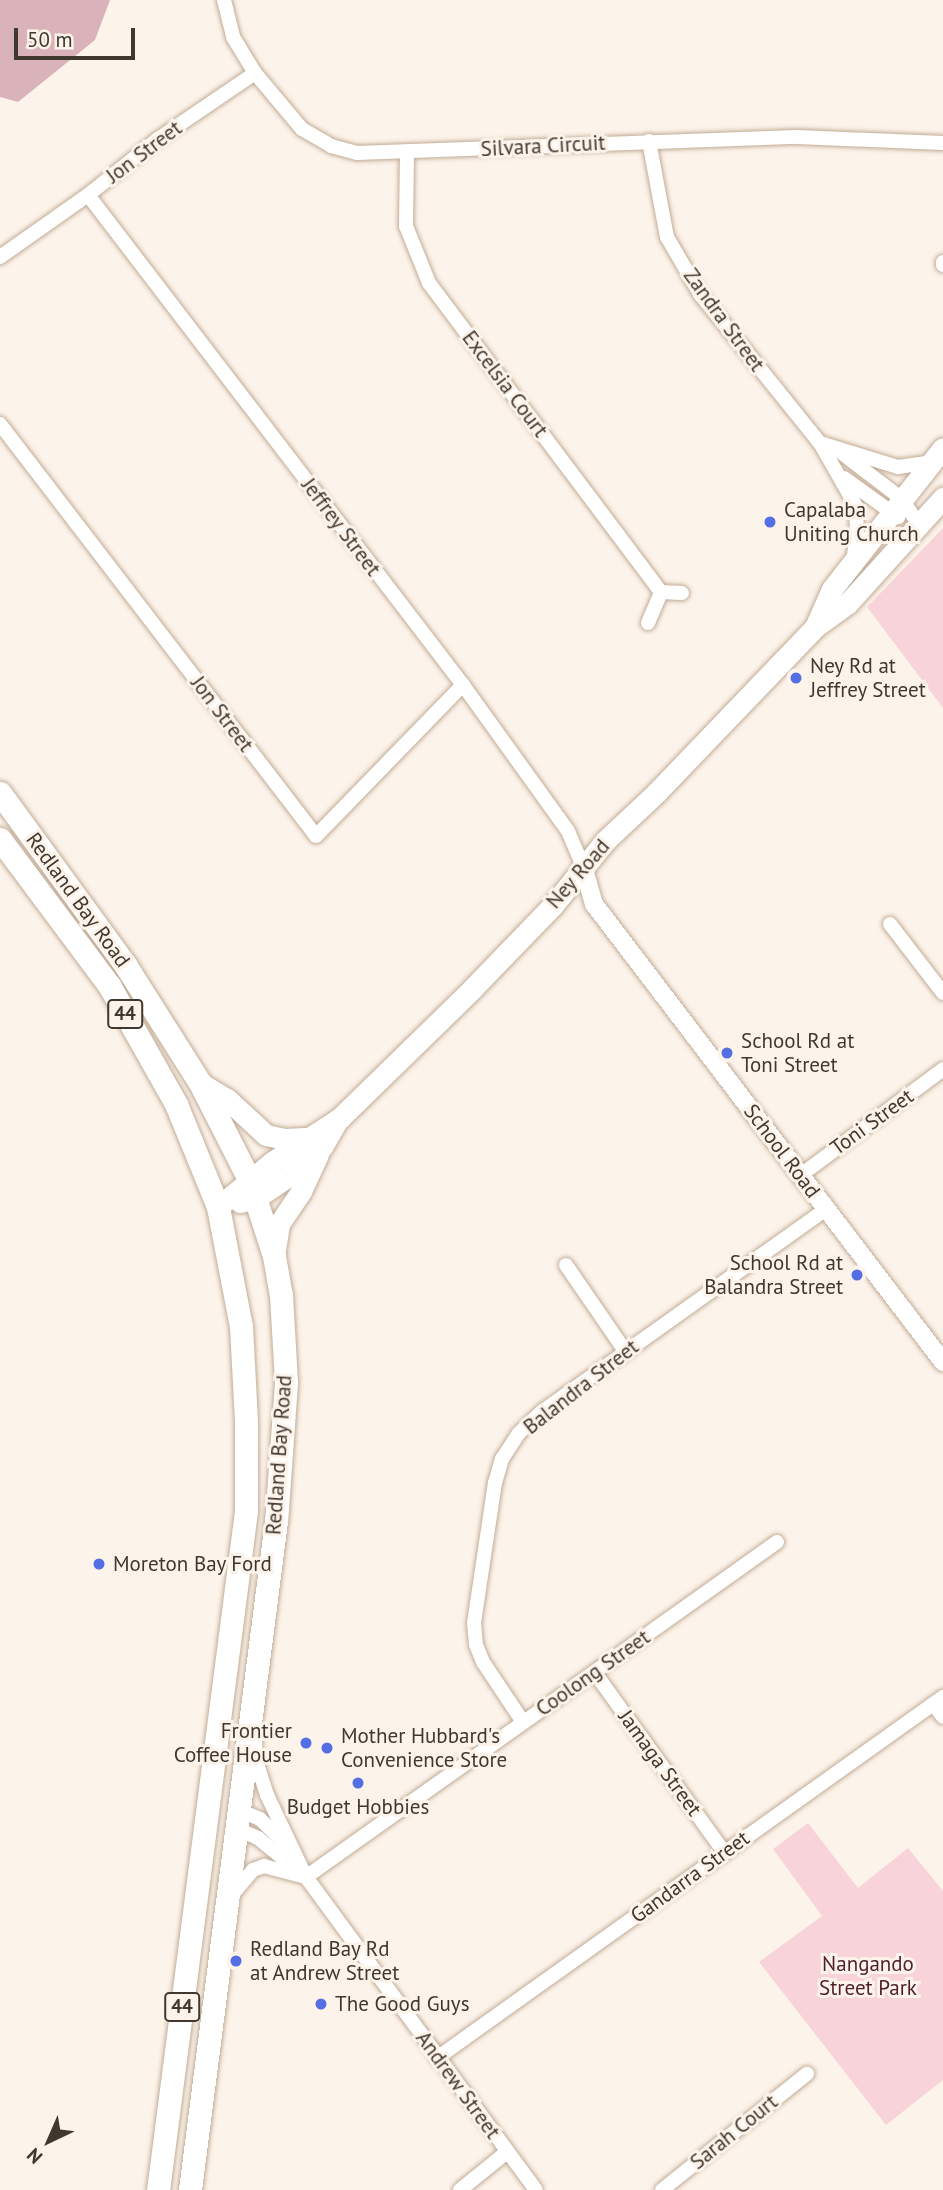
<!DOCTYPE html>
<style>
body{margin:0}
#map{position:relative;width:943px;height:2190px;overflow:hidden;background:#fcf3ea;font-family:"PT Sans",sans-serif}
div>[style]{position:absolute}
.green>*{inset:0;background:#f8d4da}
.forest>*{inset:0;background:#dab3ba}
.roads{filter:drop-shadow(0 0 2px #c2ac96) drop-shadow(0 0 2px #c2ac96)}
.minor>*{height:14px;margin:-7px;padding:0 7px;transform-origin:7px;border-radius:7px;background:#fff}
.tertiary>*{height:18px;margin:-9px;padding:0 9px;transform-origin:9px;border-radius:9px;background:#fff}
.secondary>*{height:21px;margin:-10.5px;padding:0 10.5px;transform-origin:10.5px;border-radius:10.5px;background:#fff}
.primary>*{height:23px;margin:-11.5px;padding:0 11.5px;transform-origin:11.5px;border-radius:11.5px;background:#fff}
.dots>*{width:19px;height:19px;translate:-50% -50%;box-sizing:border-box;border:4px solid #fcf3ea;border-radius:50%}
span{translate:-50% -50%;white-space:nowrap;text-align:center;line-height:1.15;-webkit-text-stroke:6px #fcf3ea;paint-order:stroke}
.shield-label span{padding:2px 5px;background:#fcf3ea;border:2px solid;border-radius:5px;-webkit-text-stroke-width:0}
.shield-label{font-size:19px;color:#40372e;font-weight:700}
.street-label{font-size:21px;color:#40372e}
.poi-label{font-size:21px;color:#40372e}
.left{translate:0 -50%;text-align:left}
.right{translate:-100% -50%;text-align:right}
.park-label{font-size:21px;color:#501e2c}
.north{position:absolute;left:14px;top:2106px;width:70px;height:70px;-webkit-text-stroke:5px #fcf3ea;paint-order:stroke;rotate:224deg;font-size:19px;font-weight:700;line-height:28px;text-align:center;color:#40372e}
.north::after{content:'';display:block;margin:auto;width:24px;height:32px;background:#40372e;clip-path:polygon(50% 0,100% 100%,50% 72%,0 100%)}
.scale{position:absolute;left:14px;top:28px;width:121px;height:32px;box-sizing:border-box;border:4px solid #40372e;border-top:0;padding-left:9px;font-size:21px;line-height:24px;white-space:nowrap;color:#40372e;-webkit-text-stroke:5px #fcf3ea;paint-order:stroke}
</style>
<div id="map">
<div class="green">
<i style="clip-path:polygon(943px 528px,943px 708px,867px 607px)"></i>
<i style="clip-path:polygon(808px 1823px,858px 1888px,908px 1848px,943px 1891px,943px 2080px,886px 2125px,759px 1962px,822px 1916px,773px 1849px)"></i>
</div>
<div class="forest">
<i style="clip-path:polygon(0 0,110px 0,95px 40px,18px 102px,0 97px)"></i>
</div>
<div class="roads">
<div class="minor">
<i style="left:224px;top:0;width:38px;rotate:76deg"></i>
<i style="left:233px;top:37px;width:42px;rotate:58.6deg"></i>
<i style="left:255px;top:73px;width:73px;rotate:50deg"></i>
<i style="left:302px;top:129px;width:34px;rotate:30deg"></i>
<i style="left:331px;top:146px;width:27px;rotate:15deg"></i>
<i style="left:357px;top:153px;width:440px;rotate:-2.1deg"></i>
<i style="left:797px;top:137px;width:146px;rotate:2.4deg"></i>
<i style="left:649px;top:141px;width:98px;rotate:79.4deg"></i>
<i style="left:667px;top:237px;width:66px;rotate:59.9deg"></i>
<i style="left:700px;top:294px;width:191px;rotate:51.2deg"></i>
<i style="left:820px;top:443px;width:73px;rotate:60.3deg"></i>
<i style="left:856px;top:506px;width:28px;rotate:88deg"></i>
<i style="left:857px;top:534px;width:27px;rotate:98deg"></i>
<i style="left:407px;top:154px;width:72px;rotate:90.8deg"></i>
<i style="left:406px;top:226px;width:61px;rotate:68deg"></i>
<i style="left:429px;top:283px;width:386px;rotate:53.1deg"></i>
<i style="left:661px;top:592px;width:21px;rotate:3deg"></i>
<i style="left:88px;top:195px;width:617px;rotate:52.57deg"></i>
<i style="left:463px;top:685px;width:180px;rotate:54.3deg"></i>
<i style="left:568px;top:831px;width:38px;rotate:67deg"></i>
<i style="left:0;top:257px;width:108px;rotate:-35.2deg"></i>
<i style="left:88px;top:195px;width:90px;rotate:-38.7deg"></i>
<i style="left:158px;top:139px;width:117px;rotate:-34.2deg"></i>
<i style="left:943px;top:265px;width:3px;rotate:-90deg"></i>
<i style="left:0;top:424px;width:519px;rotate:52.51deg"></i>
<i style="left:316px;top:836px;width:211px;rotate:-45.8deg"></i>
<i style="left:820px;top:443px;width:82px;rotate:17.1deg"></i>
<i style="left:898px;top:467px;width:34px;rotate:-8deg"></i>
<i style="left:839px;top:451px;width:79px;rotate:37.3deg"></i>
<i style="left:902px;top:499px;width:30px;rotate:57deg"></i>
<i style="left:844px;top:478px;width:67px;rotate:35.8deg"></i>
<i style="left:648px;top:623px;width:34px;rotate:-67deg"></i>
<i style="left:890px;top:924px;width:87px;rotate:52.5deg"></i>
<i style="left:801px;top:1175px;width:177px;rotate:-36.7deg"></i>
<i style="left:566px;top:1265px;width:104px;rotate:55.5deg"></i>
<i style="left:595px;top:1673px;width:222px;rotate:54.2deg"></i>
<i style="left:933px;top:1704px;width:16px;rotate:52deg"></i>
<i style="left:523px;top:1722px;width:72px;rotate:-123.7deg"></i>
<i style="left:483px;top:1662px;width:18px;rotate:-112deg"></i>
<i style="left:476px;top:1645px;width:22px;rotate:-95deg"></i>
<i style="left:474px;top:1623px;width:142px;rotate:-81.5deg"></i>
<i style="left:495px;top:1483px;width:25px;rotate:-74deg"></i>
<i style="left:502px;top:1459px;width:31px;rotate:-57deg"></i>
<i style="left:519px;top:1433px;width:33px;rotate:-43deg"></i>
<i style="left:543px;top:1411px;width:348px;rotate:-35.5deg"></i>
<i style="left:255px;top:1742px;width:19px;rotate:87deg"></i>
<i style="left:256px;top:1761px;width:36px;rotate:72deg"></i>
<i style="left:267px;top:1795px;width:91px;rotate:64.6deg"></i>
<i style="left:306px;top:1877px;width:388px;rotate:53.7deg"></i>
<i style="left:238px;top:1810px;width:24px;rotate:22deg"></i>
<i style="left:260px;top:1819px;width:37px;rotate:44deg"></i>
<i style="left:237px;top:1829px;width:23px;rotate:23deg"></i>
<i style="left:258px;top:1838px;width:54px;rotate:39deg"></i>
<i style="left:306px;top:1877px;width:578px;rotate:-35.42deg"></i>
<i style="left:231px;top:1896px;width:34px;rotate:-50deg"></i>
<i style="left:253px;top:1870px;width:12px;rotate:-20deg"></i>
<i style="left:264px;top:1866px;width:43px;rotate:14.7deg"></i>
<i style="left:437px;top:2058px;width:622px;rotate:-35.51deg"></i>
<i style="left:460px;top:2190px;width:60px;rotate:-39deg"></i>
<i style="left:662px;top:2190px;width:186px;rotate:-38.7deg"></i>
</div>
<div class="tertiary">
<i style="left:583px;top:866px;width:40px;rotate:74deg"></i>
<i style="left:594px;top:904px;width:576px;rotate:52.69deg"></i>
</div>
<div class="secondary">
<i style="left:816px;top:625px;width:39px;rotate:-66deg"></i>
<i style="left:832px;top:589px;width:179px;rotate:-51.8deg"></i>
<i style="left:200px;top:1083px;width:31px;rotate:31deg"></i>
<i style="left:227px;top:1099px;width:53px;rotate:42.7deg"></i>
<i style="left:266px;top:1135px;width:19px;rotate:12deg"></i>
<i style="left:285px;top:1139px;width:20px;rotate:-3deg"></i>
<i style="left:240px;top:1202px;width:16px;rotate:-14deg"></i>
<i style="left:256px;top:1198px;width:40px;rotate:-34deg"></i>
<i style="left:289px;top:1176px;width:44px;rotate:-41.3deg"></i>
<i style="left:322px;top:1147px;width:32px;rotate:-60deg"></i>
<i style="left:218px;top:1207px;width:70px;rotate:-39.8deg"></i>
<i style="left:272px;top:1162px;width:81px;rotate:-32.9deg"></i>
<i style="left:340px;top:1118px;width:185px;rotate:-44.3deg"></i>
<i style="left:472px;top:989px;width:117px;rotate:-46deg"></i>
<i style="left:553px;top:905px;width:84px;rotate:-50.8deg"></i>
<i style="left:606px;top:840px;width:69px;rotate:-43.2deg"></i>
<i style="left:656px;top:793px;width:230px;rotate:-46.2deg"></i>
<i style="left:815px;top:627px;width:41px;rotate:-36deg"></i>
<i style="left:848px;top:603px;width:142px;rotate:-47.9deg"></i>
<i style="left:274px;top:1256px;width:32px;rotate:-81deg"></i>
<i style="left:279px;top:1224px;width:40px;rotate:-56deg"></i>
<i style="left:301px;top:1191px;width:40px;rotate:-65deg"></i>
</div>
<div class="primary">
<i style="left:0;top:793px;width:214px;rotate:53.9deg"></i>
<i style="left:126px;top:966px;width:138px;rotate:57.7deg"></i>
<i style="left:200px;top:1083px;width:108px;rotate:63deg"></i>
<i style="left:249px;top:1179px;width:81px;rotate:72deg"></i>
<i style="left:274px;top:1256px;width:40px;rotate:80deg"></i>
<i style="left:281px;top:1295px;width:88px;rotate:86.7deg"></i>
<i style="left:286px;top:1383px;width:138px;rotate:94.1deg"></i>
<i style="left:276px;top:1521px;width:675px;rotate:97.33deg"></i>
<i style="left:0;top:839px;width:182px;rotate:53.3deg"></i>
<i style="left:109px;top:985px;width:137px;rotate:60.6deg"></i>
<i style="left:176px;top:1104px;width:111px;rotate:67.8deg"></i>
<i style="left:218px;top:1207px;width:121px;rotate:79.1deg"></i>
<i style="left:241px;top:1326px;width:94px;rotate:87deg"></i>
<i style="left:246px;top:1420px;width:91px;rotate:90deg"></i>
<i style="left:246px;top:1511px;width:685px;rotate:97.38deg"></i>
</div>
</div>
<div class="dots">
<i style="left:770px;top:522px;background:#546ee3"></i>
<i style="left:796px;top:678px;background:#546ee3"></i>
<i style="left:727px;top:1053px;background:#546ee3"></i>
<i style="left:857px;top:1275px;background:#546ee3"></i>
<i style="left:99px;top:1564px;background:#546ee3"></i>
<i style="left:306px;top:1743px;background:#546ee3"></i>
<i style="left:327px;top:1748px;background:#546ee3"></i>
<i style="left:358px;top:1783px;background:#546ee3"></i>
<i style="left:236px;top:1961px;background:#546ee3"></i>
<i style="left:321px;top:2004px;background:#546ee3"></i>
</div>
<div class="shield-label">
<span style="left:125px;top:1014px">44</span>
<span style="left:182px;top:2007px">44</span>
</div>
<div class="street-label">
<span style="left:543px;top:146px;rotate:-3deg">Silvara Circuit</span>
<span style="left:144px;top:152px;rotate:-37deg">Jon Street</span>
<span style="left:724px;top:320px;rotate:54deg">Zandra Street</span>
<span style="left:505px;top:384px;rotate:53deg">Excelsia Court</span>
<span style="left:341px;top:527px;rotate:53deg">Jeffrey Street</span>
<span style="left:222px;top:714px;rotate:53deg">Jon Street</span>
<span style="left:578px;top:874px;rotate:-49deg">Ney Road</span>
<span style="left:78px;top:900px;rotate:54deg">Redland Bay Road</span>
<span style="left:872px;top:1122px;rotate:-36deg">Toni Street</span>
<span style="left:782px;top:1151px;rotate:53deg">School Road</span>
<span style="left:581px;top:1387px;rotate:-38deg">Balandra Street</span>
<span style="left:279px;top:1455px;rotate:-86deg">Redland Bay Road</span>
<span style="left:593px;top:1673px;rotate:-35deg">Coolong Street</span>
<span style="left:660px;top:1763px;rotate:54deg">Jamaga Street</span>
<span style="left:690px;top:1877px;rotate:-36deg">Gandarra Street</span>
<span style="left:458px;top:2085px;rotate:54deg">Andrew Street</span>
<span style="left:734px;top:2132px;rotate:-39deg">Sarah Court</span>
</div>
<div class="poi-label">
<span class="left" style="left:784px;top:522px">Capalaba<br>Uniting Church</span>
<span class="left" style="left:810px;top:678px">Ney Rd at<br>Jeffrey Street</span>
<span class="left" style="left:741px;top:1053px">School Rd at<br>Toni Street</span>
<span class="right" style="left:843px;top:1275px">School Rd at<br>Balandra Street</span>
<span class="left" style="left:113px;top:1564px">Moreton Bay Ford</span>
<span class="right" style="left:292px;top:1743px">Frontier<br>Coffee House</span>
<span class="left" style="left:341px;top:1748px">Mother Hubbard's<br>Convenience Store</span>
<span style="left:358px;top:1807px">Budget Hobbies</span>
<span class="left" style="left:250px;top:1961px">Redland Bay Rd<br>at Andrew Street</span>
<span class="left" style="left:335px;top:2004px">The Good Guys</span>
</div>
<div class="park-label">
<span style="left:868px;top:1976px">Nangando<br>Street Park</span>
</div>
<div class="north">N</div>
<div class="scale">50 m</div>
</div>
